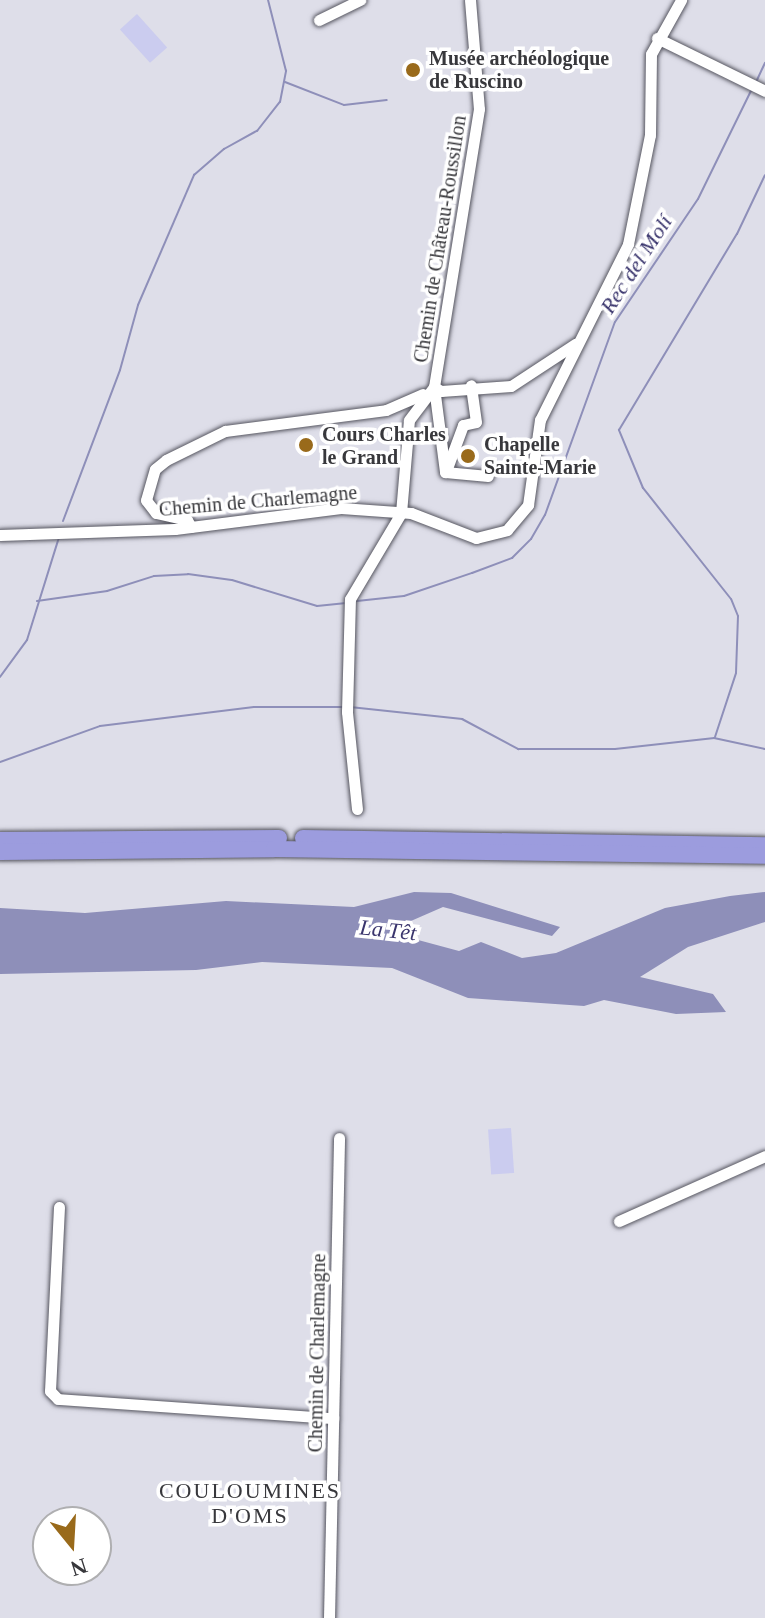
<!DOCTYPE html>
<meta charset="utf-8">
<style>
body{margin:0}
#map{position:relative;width:765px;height:1618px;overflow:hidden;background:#dedee9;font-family:"Times New Roman",serif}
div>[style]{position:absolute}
.green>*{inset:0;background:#cbccef;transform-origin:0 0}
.water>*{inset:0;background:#8e8fb9}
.stream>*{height:2px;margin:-1px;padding:0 1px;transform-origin:1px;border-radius:1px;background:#8e8fb9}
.roads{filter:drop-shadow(0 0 2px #565660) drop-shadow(0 0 2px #565660)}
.minor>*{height:11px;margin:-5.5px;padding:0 5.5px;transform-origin:5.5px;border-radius:5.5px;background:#fff}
.highway>*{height:16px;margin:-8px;padding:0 8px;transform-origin:8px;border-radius:8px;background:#9c9cde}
.dots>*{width:22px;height:22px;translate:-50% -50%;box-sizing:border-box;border:4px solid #fff;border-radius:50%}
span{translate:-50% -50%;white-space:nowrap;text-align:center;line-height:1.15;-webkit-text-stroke:7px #fff;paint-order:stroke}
.poi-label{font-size:20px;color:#38383c;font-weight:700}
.left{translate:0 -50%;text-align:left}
.street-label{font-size:20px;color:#38383c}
.water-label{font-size:22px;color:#3a356d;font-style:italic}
.neighbourhood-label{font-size:22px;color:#38383c;letter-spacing:2px}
.north{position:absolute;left:32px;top:1506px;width:80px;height:80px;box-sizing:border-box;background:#fff;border:2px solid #afafb1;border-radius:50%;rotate:162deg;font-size:22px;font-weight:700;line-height:32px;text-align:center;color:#38383c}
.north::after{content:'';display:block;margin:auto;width:28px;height:36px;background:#996a1b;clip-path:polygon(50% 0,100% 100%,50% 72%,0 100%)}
</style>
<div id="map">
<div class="green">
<i style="left:137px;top:14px;width:45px;height:23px;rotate:48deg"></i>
<i style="left:511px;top:1128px;width:45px;height:23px;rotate:86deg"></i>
</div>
<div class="water">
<i style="clip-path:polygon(414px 892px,451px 893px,560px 927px,552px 936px,443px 907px,404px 924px,407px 937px,459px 951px,481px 942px,522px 958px,556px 953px,665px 908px,730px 896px,765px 892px,765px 922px,688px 947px,640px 977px,713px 994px,726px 1012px,676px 1014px,604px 1000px,584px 1006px,468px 998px,392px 968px,262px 962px,196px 970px,0 974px,0 908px,85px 913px,226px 901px,354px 907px)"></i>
</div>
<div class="stream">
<i style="left:757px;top:80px;width:19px;rotate:-65deg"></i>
<i style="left:285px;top:82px;width:63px;rotate:21.3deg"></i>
<i style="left:344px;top:105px;width:43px;rotate:-6.6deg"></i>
<i style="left:63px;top:521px;width:161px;rotate:-69.3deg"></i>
<i style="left:120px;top:370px;width:67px;rotate:-74.5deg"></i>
<i style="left:138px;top:305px;width:142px;rotate:-66.7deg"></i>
<i style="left:194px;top:175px;width:40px;rotate:-41deg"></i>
<i style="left:224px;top:149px;width:38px;rotate:-29deg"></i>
<i style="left:257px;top:131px;width:37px;rotate:-52deg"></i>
<i style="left:280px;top:102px;width:32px;rotate:-79deg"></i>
<i style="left:286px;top:71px;width:73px;rotate:-104.2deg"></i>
<i style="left:37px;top:601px;width:71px;rotate:-8.1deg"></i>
<i style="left:107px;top:591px;width:49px;rotate:-17.7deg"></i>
<i style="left:154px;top:576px;width:34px;rotate:-3deg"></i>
<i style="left:188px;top:574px;width:44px;rotate:7.8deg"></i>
<i style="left:232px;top:580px;width:89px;rotate:17deg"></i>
<i style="left:317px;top:606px;width:27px;rotate:-6deg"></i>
<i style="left:357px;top:601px;width:47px;rotate:-6.1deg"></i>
<i style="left:404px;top:596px;width:72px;rotate:-18.7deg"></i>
<i style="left:472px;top:573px;width:43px;rotate:-20.6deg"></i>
<i style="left:512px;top:558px;width:27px;rotate:-45deg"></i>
<i style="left:531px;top:539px;width:28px;rotate:-60deg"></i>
<i style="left:545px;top:515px;width:205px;rotate:-70.1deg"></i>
<i style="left:615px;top:322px;width:148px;rotate:-56deg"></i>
<i style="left:698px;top:199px;width:123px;rotate:-63.9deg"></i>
<i style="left:0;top:677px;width:46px;rotate:-53.9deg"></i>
<i style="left:27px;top:640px;width:108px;rotate:-72.7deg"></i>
<i style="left:350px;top:707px;width:113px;rotate:6.1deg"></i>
<i style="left:462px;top:719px;width:64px;rotate:28.2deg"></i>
<i style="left:518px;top:749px;width:97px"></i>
<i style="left:615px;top:749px;width:100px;rotate:-6.3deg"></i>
<i style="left:714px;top:738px;width:52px;rotate:12.2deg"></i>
<i style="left:715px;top:737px;width:67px;rotate:-71.8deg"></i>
<i style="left:736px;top:673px;width:57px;rotate:-88deg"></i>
<i style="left:738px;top:616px;width:18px;rotate:-112deg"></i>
<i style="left:731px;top:599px;width:142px;rotate:-128.4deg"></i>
<i style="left:643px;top:488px;width:63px;rotate:-112.5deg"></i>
<i style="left:619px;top:430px;width:229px;rotate:-59deg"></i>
<i style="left:737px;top:234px;width:65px;rotate:-64.6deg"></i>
<i style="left:0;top:762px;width:106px;rotate:-19.8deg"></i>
<i style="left:100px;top:726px;width:155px;rotate:-7deg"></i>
<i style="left:254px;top:707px;width:90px"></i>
</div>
<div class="roads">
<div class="minor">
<i style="left:470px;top:0;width:109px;rotate:85.3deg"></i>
<i style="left:479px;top:109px;width:282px;rotate:99.2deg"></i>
<i style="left:434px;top:387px;width:86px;rotate:82.6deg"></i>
<i style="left:445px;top:472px;width:43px;rotate:5.3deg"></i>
<i style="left:319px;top:20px;width:46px;rotate:-26deg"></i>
<i style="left:657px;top:38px;width:120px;rotate:26.1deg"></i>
<i style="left:434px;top:387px;width:8px;rotate:30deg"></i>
<i style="left:441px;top:391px;width:70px;rotate:-4.1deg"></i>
<i style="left:511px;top:386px;width:77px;rotate:-33.3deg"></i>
<i style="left:446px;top:471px;width:49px;rotate:-69.7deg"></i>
<i style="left:463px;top:425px;width:13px;rotate:-13deg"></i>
<i style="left:476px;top:422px;width:37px;rotate:-98deg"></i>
<i style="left:191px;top:527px;width:8px;rotate:-120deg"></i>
<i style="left:187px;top:520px;width:32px;rotate:-167deg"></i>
<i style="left:156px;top:513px;width:16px;rotate:-128deg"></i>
<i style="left:146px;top:500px;width:32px;rotate:-74deg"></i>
<i style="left:155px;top:469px;width:14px;rotate:-39deg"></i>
<i style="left:166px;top:460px;width:66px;rotate:-26.2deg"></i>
<i style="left:225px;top:431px;width:162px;rotate:-7.4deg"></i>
<i style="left:386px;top:410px;width:40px;rotate:-23.4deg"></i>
<i style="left:0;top:535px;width:175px;rotate:-2deg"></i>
<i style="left:175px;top:529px;width:167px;rotate:-7.2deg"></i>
<i style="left:341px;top:508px;width:70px;rotate:4.1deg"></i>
<i style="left:411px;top:513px;width:70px;rotate:21deg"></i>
<i style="left:476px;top:538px;width:32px;rotate:-14deg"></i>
<i style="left:507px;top:530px;width:33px;rotate:-50deg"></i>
<i style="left:528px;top:505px;width:86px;rotate:-82deg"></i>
<i style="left:540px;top:420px;width:197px;rotate:-63.4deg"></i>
<i style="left:628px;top:244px;width:111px;rotate:-78.6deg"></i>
<i style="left:650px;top:135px;width:81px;rotate:-89.3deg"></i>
<i style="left:651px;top:54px;width:62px;rotate:-60.9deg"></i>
<i style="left:357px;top:809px;width:98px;rotate:-95.9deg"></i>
<i style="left:347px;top:712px;width:113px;rotate:-88.5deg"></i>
<i style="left:350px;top:599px;width:100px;rotate:-59.3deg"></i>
<i style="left:401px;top:513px;width:93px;rotate:-85.1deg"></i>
<i style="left:409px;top:420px;width:41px;rotate:-52.9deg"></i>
<i style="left:59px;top:1207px;width:184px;rotate:92.8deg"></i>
<i style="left:50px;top:1391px;width:11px;rotate:45deg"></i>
<i style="left:58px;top:1399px;width:276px;rotate:4deg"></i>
<i style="left:619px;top:1221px;width:160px;rotate:-24deg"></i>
<i style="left:329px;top:1618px;width:480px;rotate:-88.8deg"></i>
</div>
<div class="highway">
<i style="left:303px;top:838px;width:462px;rotate:0.9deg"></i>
<i style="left:0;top:840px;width:279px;rotate:-0.4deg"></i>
<i style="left:0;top:852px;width:274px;rotate:-0.6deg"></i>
<i style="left:274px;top:849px;width:491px;rotate:0.8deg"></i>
</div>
</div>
<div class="dots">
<i style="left:413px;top:70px;background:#996a1b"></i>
<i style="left:306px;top:445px;background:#996a1b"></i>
<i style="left:468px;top:456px;background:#996a1b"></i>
</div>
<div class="poi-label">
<span class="left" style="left:429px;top:70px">Musée archéologique<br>de Ruscino</span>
<span class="left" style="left:322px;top:446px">Cours Charles<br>le Grand</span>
<span class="left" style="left:484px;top:456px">Chapelle<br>Sainte-Marie</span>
</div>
<div class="street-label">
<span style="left:440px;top:239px;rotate:-81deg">Chemin de Château-Roussillon</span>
<span style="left:258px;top:501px;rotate:-5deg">Chemin de Charlemagne</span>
<span style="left:317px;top:1353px;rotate:-89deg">Chemin de Charlemagne</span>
</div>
<div class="water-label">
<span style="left:636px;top:264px;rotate:-57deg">Rec del Molí</span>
<span style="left:388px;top:930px;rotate:6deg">La Têt</span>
</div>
<div class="neighbourhood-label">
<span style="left:250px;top:1503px">COULOUMINES<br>D'OMS</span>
</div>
<div class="north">N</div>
</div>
